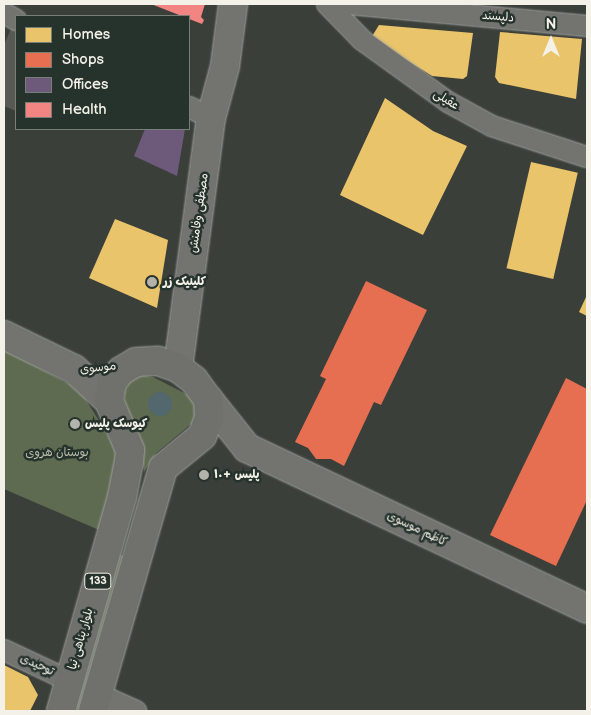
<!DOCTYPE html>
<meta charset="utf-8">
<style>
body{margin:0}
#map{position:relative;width:591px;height:715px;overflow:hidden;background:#3b3f3a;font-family:"Balsamiq Sans","Playpen Sans Arabic",sans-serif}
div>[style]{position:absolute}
.green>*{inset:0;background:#5f6b50}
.water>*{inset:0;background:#53676e}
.round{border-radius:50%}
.homes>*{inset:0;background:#e9c46a;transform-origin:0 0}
.shops>*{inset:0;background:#e76f51}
.offices>*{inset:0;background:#6d597a}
.health>*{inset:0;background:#f28482}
.building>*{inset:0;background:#585854}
.roads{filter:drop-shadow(0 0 1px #9fa09c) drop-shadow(0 0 1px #9fa09c)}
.street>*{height:20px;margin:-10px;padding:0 10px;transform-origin:10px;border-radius:10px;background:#737470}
.secondary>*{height:28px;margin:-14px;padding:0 14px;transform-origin:14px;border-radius:14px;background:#737470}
.primary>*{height:28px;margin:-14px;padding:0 14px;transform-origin:14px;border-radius:14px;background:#70716c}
.dots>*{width:14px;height:14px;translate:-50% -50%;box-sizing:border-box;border:2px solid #26332d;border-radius:50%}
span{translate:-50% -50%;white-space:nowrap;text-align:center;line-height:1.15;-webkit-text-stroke:5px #26332d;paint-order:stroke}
.shield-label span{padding:1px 4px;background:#26332d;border:1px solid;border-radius:4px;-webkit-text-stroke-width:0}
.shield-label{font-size:11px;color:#f4f1e8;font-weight:700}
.street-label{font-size:12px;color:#f4f1e8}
.poi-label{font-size:12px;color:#f4f1e8;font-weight:700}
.left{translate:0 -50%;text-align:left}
.park-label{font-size:12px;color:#bbbeac}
.frame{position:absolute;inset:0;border:5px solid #f4f1e8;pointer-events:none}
.legend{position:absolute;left:15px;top:15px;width:175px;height:115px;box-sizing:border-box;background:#26332d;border:1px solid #787f78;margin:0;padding:6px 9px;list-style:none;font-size:15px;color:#f4f1e8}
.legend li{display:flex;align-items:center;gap:10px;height:25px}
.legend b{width:25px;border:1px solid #787f78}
.north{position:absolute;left:526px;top:15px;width:50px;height:50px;-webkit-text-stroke:4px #26332d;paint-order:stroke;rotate:0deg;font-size:14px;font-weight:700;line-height:20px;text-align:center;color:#f4f1e8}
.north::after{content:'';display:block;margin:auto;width:18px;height:22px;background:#f4f1e8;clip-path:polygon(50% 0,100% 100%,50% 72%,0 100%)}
</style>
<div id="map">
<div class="green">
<i style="clip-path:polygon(4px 349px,80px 390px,120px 455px,99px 530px,4px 489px)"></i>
<i style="clip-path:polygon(140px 375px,153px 377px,190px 396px,197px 406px,197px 419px,156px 453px,144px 472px,139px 437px,125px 405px,124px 392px,130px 381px)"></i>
<i style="clip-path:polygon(121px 555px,125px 557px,84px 711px,71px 711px,117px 556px)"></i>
</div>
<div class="water">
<i class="round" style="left:148px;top:392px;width:24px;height:24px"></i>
</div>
<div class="homes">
<i style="clip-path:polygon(379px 25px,473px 33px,467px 76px,463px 79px,432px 76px,371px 38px)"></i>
<i style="clip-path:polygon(500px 32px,582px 39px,576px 99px,499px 83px,495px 77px)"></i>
<i style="clip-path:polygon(385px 98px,433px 131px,467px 146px,423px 235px,340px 195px)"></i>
<i style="left:531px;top:162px;width:48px;height:109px;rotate:13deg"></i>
<i style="clip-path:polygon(115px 219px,168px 240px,157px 308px,89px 278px)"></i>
<i style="clip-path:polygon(587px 295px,587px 316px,579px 312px)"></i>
<i style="clip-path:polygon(4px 665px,28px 677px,38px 695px,30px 711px,4px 711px)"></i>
</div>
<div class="shops">
<i style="clip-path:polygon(366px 281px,427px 310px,381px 405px,374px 402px,344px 466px,331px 459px,316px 459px,308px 448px,295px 442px,326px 379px,320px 376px)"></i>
<i style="clip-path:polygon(566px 378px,587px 389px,587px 500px,556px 566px,490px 535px)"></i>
</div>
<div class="offices">
<i style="clip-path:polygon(145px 129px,185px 129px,177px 176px,134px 156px)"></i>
</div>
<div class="health">
<i style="clip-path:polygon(151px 4px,205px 4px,201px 17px,204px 20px,202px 24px)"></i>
</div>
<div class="building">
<i style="clip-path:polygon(13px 24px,16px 25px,16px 111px,4px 106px,4px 45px)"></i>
</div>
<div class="roads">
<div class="street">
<i style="left:327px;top:4px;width:50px;rotate:45.8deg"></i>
<i style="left:362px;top:40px;width:106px;rotate:35.8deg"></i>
<i style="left:448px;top:102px;width:50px;rotate:28.6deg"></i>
<i style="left:492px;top:126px;width:100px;rotate:18.1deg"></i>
<i style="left:349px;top:4px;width:239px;rotate:5.3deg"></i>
<i style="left:4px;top:13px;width:14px;rotate:30deg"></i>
<i style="left:189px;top:107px;width:25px;rotate:27deg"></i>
<i style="left:4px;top:650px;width:73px;rotate:25.2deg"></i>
<i style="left:98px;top:694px;width:42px;rotate:24.1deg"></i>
</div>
<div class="secondary">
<i style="left:4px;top:335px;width:78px;rotate:25.9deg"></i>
<i style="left:74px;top:369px;width:47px;rotate:42.4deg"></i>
<i style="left:178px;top:368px;width:252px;rotate:-82.5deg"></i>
<i style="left:211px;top:118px;width:54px;rotate:-74.9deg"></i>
<i style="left:225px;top:66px;width:63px;rotate:-82.6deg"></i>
<i style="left:208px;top:399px;width:63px;rotate:51.5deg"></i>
<i style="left:247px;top:448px;width:376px;rotate:25.3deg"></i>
</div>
<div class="primary">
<i style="left:61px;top:711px;width:223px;rotate:-74.1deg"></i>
<i style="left:122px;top:497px;width:36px;rotate:-79deg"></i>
<i style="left:129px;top:462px;width:12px;rotate:-85deg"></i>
<i style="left:130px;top:450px;width:53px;rotate:-113.2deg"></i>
<i style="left:109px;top:401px;width:19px;rotate:-81deg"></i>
<i style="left:112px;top:382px;width:14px;rotate:-51deg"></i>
<i style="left:121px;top:371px;width:17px;rotate:-31deg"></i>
<i style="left:136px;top:362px;width:22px;rotate:-3deg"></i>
<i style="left:158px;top:361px;width:21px;rotate:19deg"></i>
<i style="left:178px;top:368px;width:20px;rotate:37deg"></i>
<i style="left:194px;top:380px;width:24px;rotate:54deg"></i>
<i style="left:208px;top:399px;width:19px;rotate:87deg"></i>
<i style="left:209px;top:418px;width:19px;rotate:111deg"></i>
<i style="left:202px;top:436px;width:50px;rotate:140.6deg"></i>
<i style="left:163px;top:468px;width:253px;rotate:106.1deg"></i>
</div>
</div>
<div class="dots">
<i style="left:152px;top:282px;background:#b3b3ab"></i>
<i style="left:75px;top:424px;background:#b3b3ab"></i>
<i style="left:204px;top:475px;background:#b3b3ab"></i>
</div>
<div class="shield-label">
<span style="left:98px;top:581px">133</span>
</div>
<div class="street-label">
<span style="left:498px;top:17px;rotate:5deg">دلپسند</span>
<span style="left:446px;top:100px;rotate:31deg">عقیلی</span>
<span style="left:199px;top:213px;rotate:-82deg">مصطفی وفامنش</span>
<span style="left:98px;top:368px;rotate:-6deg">موسوی</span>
<span style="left:417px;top:529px;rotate:26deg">کاظم موسوی</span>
<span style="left:81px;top:639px;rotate:-74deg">بلوار پناهی نیا</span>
<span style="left:37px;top:665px;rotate:25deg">توحیدی</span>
</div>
<div class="poi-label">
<span class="left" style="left:163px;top:282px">کلینیک زر</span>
<span class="left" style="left:85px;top:424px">کیوسک پلیس</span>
<span class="left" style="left:214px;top:475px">پلیس +۱۰</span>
</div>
<div class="park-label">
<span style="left:57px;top:453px">بوستان هروی</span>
</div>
<div class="frame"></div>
<ul class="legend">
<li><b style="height:14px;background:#e9c46a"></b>Homes</li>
<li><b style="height:14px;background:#e76f51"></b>Shops</li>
<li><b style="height:14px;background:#6d597a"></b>Offices</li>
<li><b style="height:14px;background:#f28482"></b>Health</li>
</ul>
<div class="north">N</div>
</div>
